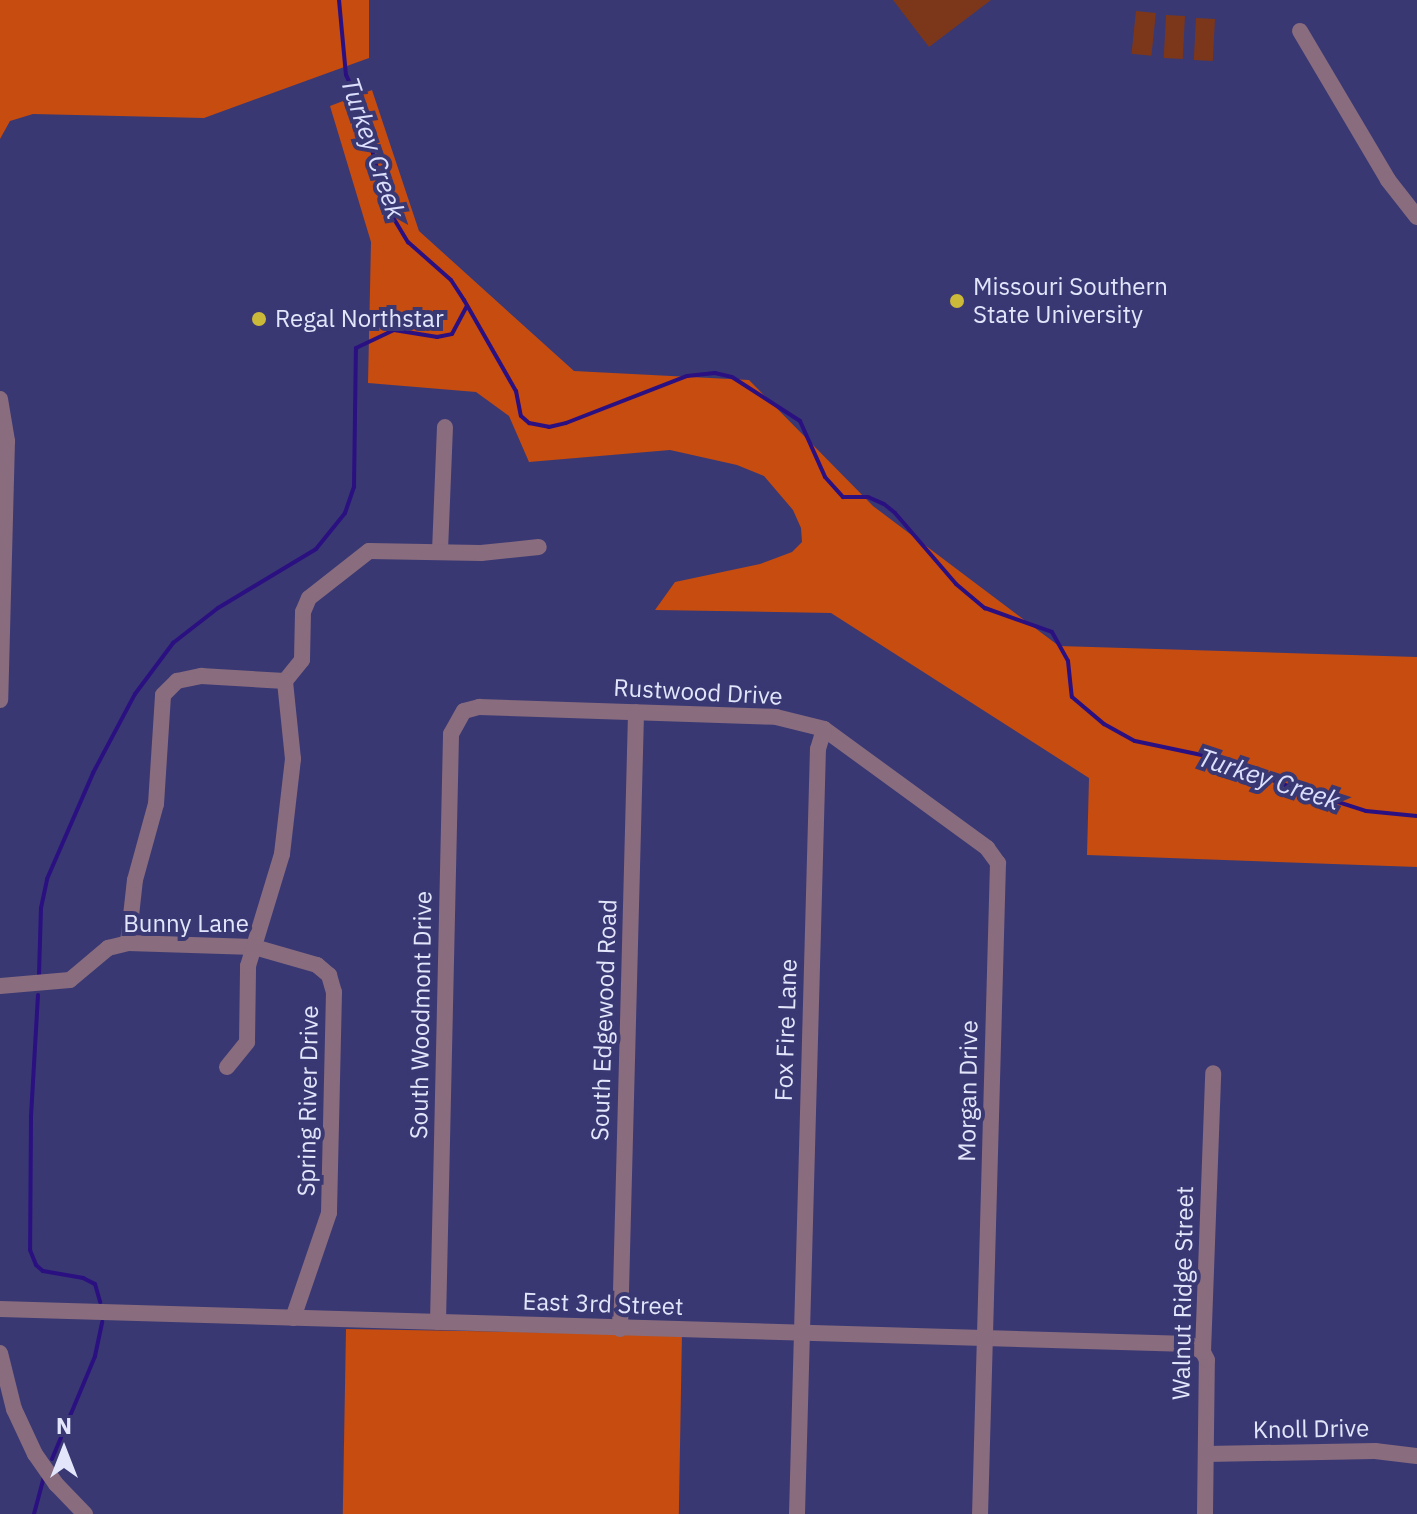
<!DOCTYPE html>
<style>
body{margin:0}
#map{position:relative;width:1417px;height:1514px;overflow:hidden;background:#393873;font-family:"IBM Plex Sans",sans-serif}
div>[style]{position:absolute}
.green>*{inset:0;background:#7c371b;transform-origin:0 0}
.forest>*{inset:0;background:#c64c10;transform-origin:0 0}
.stream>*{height:4px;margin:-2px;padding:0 2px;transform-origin:2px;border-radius:2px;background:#2b1081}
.minor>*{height:16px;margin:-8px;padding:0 8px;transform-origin:8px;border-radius:8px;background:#896c7e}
.dots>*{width:22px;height:22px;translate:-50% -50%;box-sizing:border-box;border:4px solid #393873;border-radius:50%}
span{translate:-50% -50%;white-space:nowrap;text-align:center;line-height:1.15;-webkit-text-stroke:8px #393873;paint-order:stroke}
.poi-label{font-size:24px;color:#e3e6fb}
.left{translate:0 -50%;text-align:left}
.street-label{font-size:24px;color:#e3e6fb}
.water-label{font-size:26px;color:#dde0fd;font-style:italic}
.north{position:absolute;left:24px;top:1410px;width:80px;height:80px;-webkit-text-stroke:6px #393873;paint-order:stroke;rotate:0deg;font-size:22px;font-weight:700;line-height:32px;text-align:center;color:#e3e6fb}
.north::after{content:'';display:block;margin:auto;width:28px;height:36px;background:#e3e6fb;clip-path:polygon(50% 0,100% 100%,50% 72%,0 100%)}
</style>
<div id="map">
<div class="green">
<i style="clip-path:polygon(893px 0,991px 0,929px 47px)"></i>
<i style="left:1136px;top:11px;width:20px;height:43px;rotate:6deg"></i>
<i style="left:1166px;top:15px;width:19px;height:43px;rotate:3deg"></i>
<i style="left:1196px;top:18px;width:19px;height:42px;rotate:3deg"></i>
</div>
<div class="forest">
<i style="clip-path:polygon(0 0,369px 0,369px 58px,204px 118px,33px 114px,10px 121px,0 139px)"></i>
<i style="clip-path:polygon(372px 90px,419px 231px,574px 371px,749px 380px,873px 506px,1059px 646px,1417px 657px,1417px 867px,1087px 855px,1089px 778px,831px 613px,655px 610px,675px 582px,760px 564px,792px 552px,802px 542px,801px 528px,793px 510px,764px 476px,737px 465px,670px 450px,529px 462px,509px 416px,476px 392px,368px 383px,371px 242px,330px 106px)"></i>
<i style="left:346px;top:1329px;width:336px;height:185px;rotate:1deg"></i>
</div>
<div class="stream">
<i style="left:339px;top:0;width:75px;rotate:84.7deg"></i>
<i style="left:346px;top:75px;width:30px;rotate:64deg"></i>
<i style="left:359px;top:102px;width:111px;rotate:74.8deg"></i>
<i style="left:388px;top:209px;width:39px;rotate:59deg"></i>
<i style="left:408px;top:242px;width:57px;rotate:41.5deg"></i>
<i style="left:451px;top:280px;width:24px;rotate:57deg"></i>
<i style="left:464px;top:300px;width:105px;rotate:60.3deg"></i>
<i style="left:516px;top:391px;width:25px;rotate:79deg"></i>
<i style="left:521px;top:416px;width:11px;rotate:41deg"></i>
<i style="left:529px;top:423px;width:20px;rotate:11deg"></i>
<i style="left:549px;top:427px;width:17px;rotate:-13deg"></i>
<i style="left:566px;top:423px;width:130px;rotate:-21.2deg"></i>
<i style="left:687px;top:376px;width:28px;rotate:-6deg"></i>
<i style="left:715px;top:373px;width:17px;rotate:13deg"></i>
<i style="left:732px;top:377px;width:81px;rotate:32.9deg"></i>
<i style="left:800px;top:421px;width:61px;rotate:65.9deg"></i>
<i style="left:825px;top:477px;width:27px;rotate:48deg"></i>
<i style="left:843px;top:497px;width:25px"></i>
<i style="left:868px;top:497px;width:17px;rotate:24deg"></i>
<i style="left:884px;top:504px;width:14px;rotate:39deg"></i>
<i style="left:895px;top:513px;width:94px;rotate:49.3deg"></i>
<i style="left:956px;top:584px;width:38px;rotate:40deg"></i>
<i style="left:985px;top:608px;width:71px;rotate:19.7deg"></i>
<i style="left:1052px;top:632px;width:33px;rotate:61deg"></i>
<i style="left:1068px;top:661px;width:36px;rotate:84deg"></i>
<i style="left:1072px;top:697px;width:42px;rotate:40.2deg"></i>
<i style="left:1104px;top:724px;width:35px;rotate:29deg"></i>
<i style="left:1135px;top:741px;width:102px;rotate:11.9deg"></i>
<i style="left:1235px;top:762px;width:49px;rotate:25.5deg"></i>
<i style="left:1279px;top:783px;width:91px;rotate:17.8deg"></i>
<i style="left:1366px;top:811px;width:51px;rotate:5.6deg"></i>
<i style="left:39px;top:975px;width:67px;rotate:-88.3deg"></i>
<i style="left:41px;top:908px;width:30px;rotate:-78deg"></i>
<i style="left:47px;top:879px;width:116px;rotate:-66.5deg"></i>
<i style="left:93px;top:773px;width:89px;rotate:-62deg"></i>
<i style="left:135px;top:694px;width:64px;rotate:-53.3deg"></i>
<i style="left:173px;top:643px;width:57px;rotate:-37.9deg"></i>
<i style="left:218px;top:608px;width:114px;rotate:-31deg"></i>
<i style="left:316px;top:549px;width:46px;rotate:-51.1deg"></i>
<i style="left:345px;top:513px;width:28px;rotate:-71deg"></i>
<i style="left:354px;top:487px;width:139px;rotate:-89.2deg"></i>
<i style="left:356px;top:348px;width:42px;rotate:-25.3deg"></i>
<i style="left:394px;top:330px;width:44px;rotate:9.2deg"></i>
<i style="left:437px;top:337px;width:15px;rotate:-11deg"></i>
<i style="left:452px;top:334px;width:32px;rotate:-62deg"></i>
<i style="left:38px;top:995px;width:123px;rotate:93.3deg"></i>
<i style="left:31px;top:1118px;width:132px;rotate:90.4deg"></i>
<i style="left:30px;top:1250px;width:16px;rotate:68deg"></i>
<i style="left:36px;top:1265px;width:9px;rotate:41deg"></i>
<i style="left:43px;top:1271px;width:41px;rotate:9.9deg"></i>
<i style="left:83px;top:1278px;width:13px;rotate:27deg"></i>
<i style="left:95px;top:1284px;width:19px;rotate:74deg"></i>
<i style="left:52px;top:1459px;width:112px;rotate:-67.3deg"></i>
<i style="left:95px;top:1356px;width:35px;rotate:-78deg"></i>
<i style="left:34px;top:1514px;width:38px;rotate:-75deg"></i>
</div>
<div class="minor">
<i style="left:1300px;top:31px;width:173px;rotate:59.4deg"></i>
<i style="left:1388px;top:180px;width:47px;rotate:51.9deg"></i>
<i style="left:0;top:399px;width:43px;rotate:80.5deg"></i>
<i style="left:7px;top:441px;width:259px;rotate:91.5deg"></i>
<i style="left:440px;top:551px;width:124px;rotate:-87.7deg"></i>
<i style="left:285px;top:681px;width:27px;rotate:-51deg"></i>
<i style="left:302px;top:660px;width:48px;rotate:-88.8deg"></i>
<i style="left:303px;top:612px;width:15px;rotate:-67deg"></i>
<i style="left:309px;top:598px;width:76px;rotate:-38.1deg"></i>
<i style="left:369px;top:551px;width:112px;rotate:1deg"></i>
<i style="left:481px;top:553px;width:58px;rotate:-5.9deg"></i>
<i style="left:128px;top:943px;width:63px;rotate:-83.7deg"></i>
<i style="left:135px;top:880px;width:79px;rotate:-74.6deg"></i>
<i style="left:156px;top:804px;width:109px;rotate:-86.3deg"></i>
<i style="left:163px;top:695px;width:20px;rotate:-45deg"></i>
<i style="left:177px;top:681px;width:25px;rotate:-12deg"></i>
<i style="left:201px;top:676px;width:84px;rotate:3.4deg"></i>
<i style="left:0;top:986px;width:70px;rotate:-4.9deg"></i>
<i style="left:70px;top:980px;width:50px;rotate:-40.1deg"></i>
<i style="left:108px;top:948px;width:21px;rotate:-14deg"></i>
<i style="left:128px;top:943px;width:126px;rotate:1.8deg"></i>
<i style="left:254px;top:947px;width:66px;rotate:15.9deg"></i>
<i style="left:317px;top:965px;width:16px;rotate:40deg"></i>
<i style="left:329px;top:975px;width:18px;rotate:74deg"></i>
<i style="left:334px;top:992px;width:221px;rotate:91.3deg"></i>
<i style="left:329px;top:1213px;width:111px;rotate:108.9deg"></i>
<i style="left:227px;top:1067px;width:32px;rotate:-51deg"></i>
<i style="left:247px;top:1042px;width:76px;rotate:-89.2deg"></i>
<i style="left:248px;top:966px;width:117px;rotate:-73.1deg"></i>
<i style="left:282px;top:854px;width:96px;rotate:-83.4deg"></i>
<i style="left:293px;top:759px;width:78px;rotate:-95.9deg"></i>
<i style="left:0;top:1309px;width:1190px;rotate:1.69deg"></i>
<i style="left:1189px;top:1344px;width:16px;rotate:30deg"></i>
<i style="left:438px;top:1322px;width:588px;rotate:-88.73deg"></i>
<i style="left:451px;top:734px;width:26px;rotate:-61deg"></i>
<i style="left:464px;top:711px;width:16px;rotate:-15deg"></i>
<i style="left:479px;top:707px;width:297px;rotate:1.9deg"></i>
<i style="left:776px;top:717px;width:49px;rotate:14deg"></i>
<i style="left:824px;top:729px;width:202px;rotate:36.1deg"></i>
<i style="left:987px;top:848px;width:19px;rotate:54deg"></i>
<i style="left:998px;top:863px;width:651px;rotate:91.58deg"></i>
<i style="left:620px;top:1329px;width:617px;rotate:-88.51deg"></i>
<i style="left:0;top:1353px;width:58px;rotate:76deg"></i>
<i style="left:14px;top:1409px;width:50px;rotate:65deg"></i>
<i style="left:35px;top:1454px;width:37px;rotate:55deg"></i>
<i style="left:56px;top:1484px;width:42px;rotate:46deg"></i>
<i style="left:1206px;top:1454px;width:169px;rotate:-1deg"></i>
<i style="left:1375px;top:1451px;width:42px;rotate:6.8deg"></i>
<i style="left:797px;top:1514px;width:765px;rotate:-88.43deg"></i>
<i style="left:818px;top:749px;width:21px;rotate:-73deg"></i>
<i style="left:1205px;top:1514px;width:154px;rotate:-89.3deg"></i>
<i style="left:1207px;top:1360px;width:9px;rotate:-117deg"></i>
<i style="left:1203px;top:1352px;width:279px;rotate:-87.9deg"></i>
</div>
<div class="dots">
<i style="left:957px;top:301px;background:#cbb939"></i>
<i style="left:259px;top:319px;background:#cbb939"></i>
</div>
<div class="poi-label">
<span class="left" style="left:973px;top:301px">Missouri Southern<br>State University</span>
<span class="left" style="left:275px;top:319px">Regal Northstar</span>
</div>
<div class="street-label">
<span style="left:698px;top:692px;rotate:3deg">Rustwood Drive</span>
<span style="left:186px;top:924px">Bunny Lane</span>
<span style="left:421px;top:1015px;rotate:-89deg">South Woodmont Drive</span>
<span style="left:604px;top:1020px;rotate:-88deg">South Edgewood Road</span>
<span style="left:786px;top:1030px;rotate:-88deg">Fox Fire Lane</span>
<span style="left:968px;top:1091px;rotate:-89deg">Morgan Drive</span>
<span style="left:308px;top:1101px;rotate:-89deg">Spring River Drive</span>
<span style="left:1183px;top:1293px;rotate:-89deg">Walnut Ridge Street</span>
<span style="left:603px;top:1304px;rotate:2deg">East 3rd Street</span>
<span style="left:1311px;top:1429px;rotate:-1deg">Knoll Drive</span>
</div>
<div class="water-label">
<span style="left:373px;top:148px;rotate:71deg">Turkey Creek</span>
<span style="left:1269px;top:779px;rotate:18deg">Turkey Creek</span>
</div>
<div class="north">N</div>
</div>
